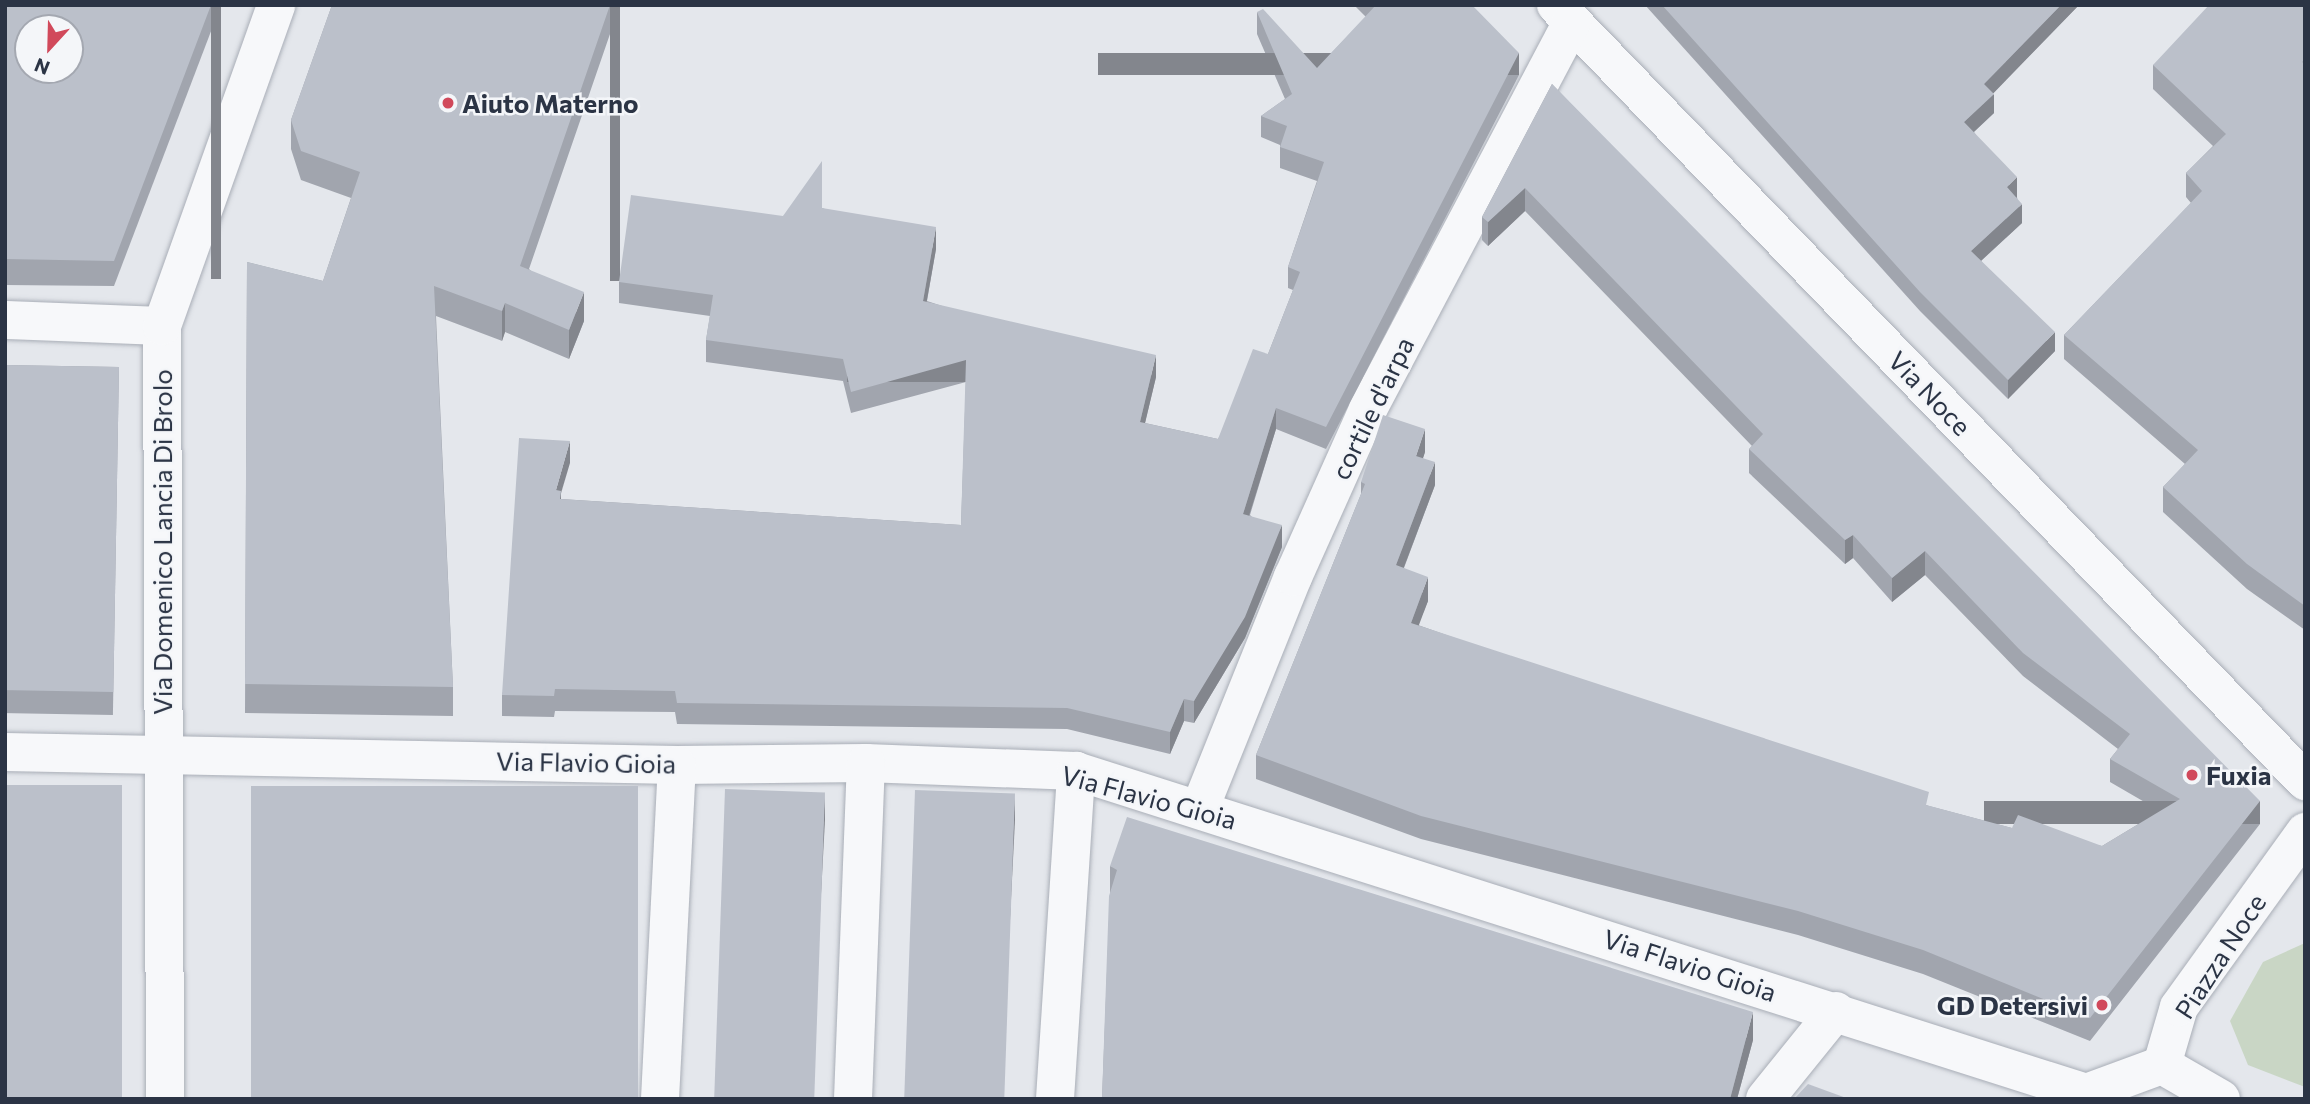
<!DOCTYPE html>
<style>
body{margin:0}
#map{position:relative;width:2310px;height:1104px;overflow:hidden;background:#e4e7ec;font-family:Commissioner,sans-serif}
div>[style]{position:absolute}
.green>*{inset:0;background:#c9d6c5}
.roads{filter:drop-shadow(0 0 2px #a9aeb7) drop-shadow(0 0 2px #a9aeb7)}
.street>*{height:38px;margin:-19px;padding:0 19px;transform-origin:19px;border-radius:19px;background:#f7f8fa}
.wall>*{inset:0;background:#a1a5ae;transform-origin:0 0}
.shaded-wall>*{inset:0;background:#83868d;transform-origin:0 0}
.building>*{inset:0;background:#bbc0ca;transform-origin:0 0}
.dots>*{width:19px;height:19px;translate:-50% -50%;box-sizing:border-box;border:4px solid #f4f6f9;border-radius:50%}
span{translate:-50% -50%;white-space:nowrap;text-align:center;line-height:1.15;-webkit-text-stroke:5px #f4f6f9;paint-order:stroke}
.poi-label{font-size:26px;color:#2b3445;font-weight:700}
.left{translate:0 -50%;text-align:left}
.right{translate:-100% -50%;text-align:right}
.street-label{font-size:26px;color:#2b3445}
.frame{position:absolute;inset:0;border:7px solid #2b3445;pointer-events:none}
.north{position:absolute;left:14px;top:14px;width:70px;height:70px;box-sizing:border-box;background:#f4f6f9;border:2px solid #a4a8b1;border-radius:50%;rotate:202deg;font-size:19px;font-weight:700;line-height:28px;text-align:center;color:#2b3445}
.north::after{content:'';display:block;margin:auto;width:24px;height:32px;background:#d1495b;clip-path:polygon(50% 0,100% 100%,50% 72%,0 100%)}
</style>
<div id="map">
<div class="green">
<i style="clip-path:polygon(2305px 943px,2305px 1087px,2248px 1065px,2230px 1021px,2263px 962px)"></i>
</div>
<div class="roads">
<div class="street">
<i style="left:1556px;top:5px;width:1079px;rotate:46.01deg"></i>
<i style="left:5px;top:320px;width:157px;rotate:2.2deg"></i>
<i style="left:5px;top:752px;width:672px;rotate:1.11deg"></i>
<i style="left:677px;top:765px;width:189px;rotate:-0.6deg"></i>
<i style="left:866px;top:763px;width:210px;rotate:2.2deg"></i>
<i style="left:1076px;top:771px;width:1060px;rotate:17.68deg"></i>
<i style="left:2086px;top:1093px;width:81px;rotate:-20.2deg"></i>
<i style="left:1200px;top:808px;width:249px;rotate:-68.1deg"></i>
<i style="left:1293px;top:577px;width:184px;rotate:-65.9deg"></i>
<i style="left:1368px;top:409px;width:437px;rotate:-62.2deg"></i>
<i style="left:2162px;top:1065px;width:60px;rotate:-73.7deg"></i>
<i style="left:2179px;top:1007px;width:216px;rotate:-54.2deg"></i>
<i style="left:2162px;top:1065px;width:68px;rotate:30deg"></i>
<i style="left:165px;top:1099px;width:773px;rotate:-90.22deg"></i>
<i style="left:162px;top:326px;width:341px;rotate:-70.4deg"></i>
<i style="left:660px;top:1099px;width:334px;rotate:-87.1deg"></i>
<i style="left:853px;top:1099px;width:336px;rotate:-87.8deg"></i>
<i style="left:1055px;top:1099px;width:329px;rotate:-86.3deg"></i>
<i style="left:1765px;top:1099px;width:113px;rotate:-51.1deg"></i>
</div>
</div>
<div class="wall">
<i style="clip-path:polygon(5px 5px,221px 5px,114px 286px,5px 285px)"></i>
<i style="clip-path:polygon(332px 5px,620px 5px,529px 269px,584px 321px,569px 359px,505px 332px,502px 341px,436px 316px,453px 687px,453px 716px,245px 713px,247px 262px,323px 281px,351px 198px,301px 180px,291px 149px,291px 120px)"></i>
<i style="clip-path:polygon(1354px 5px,1472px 5px,1519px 75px,1326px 449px,1276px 429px,1250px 515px,1282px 547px,1245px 638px,1194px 723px,1184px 721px,1170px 754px,1067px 729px,677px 724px,675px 712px,555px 711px,554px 717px,502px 716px,502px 695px,570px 463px,561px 493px,561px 499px,961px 525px,966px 382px,851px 413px,843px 381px,706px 362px,706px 340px,710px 316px,619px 303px,619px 282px,783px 216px,822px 208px,936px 249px,927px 301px,1156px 377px,1145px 423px,1218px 439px,1268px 354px,1293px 290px,1288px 288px,1288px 267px,1317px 181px,1280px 168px,1280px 145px,1261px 137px,1261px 116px,1285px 99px,1257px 34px,1257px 12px,1317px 68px,1366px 17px)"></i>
<i style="clip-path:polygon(1645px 5px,2079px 5px,1993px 93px,1994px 113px,1974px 132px,2017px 197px,2022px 223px,1981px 261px,2055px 351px,2008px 399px,1920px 311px)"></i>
<i style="clip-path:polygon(2305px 5px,2305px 630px,2247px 589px,2163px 512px,2163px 487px,2185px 464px,2064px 359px,2064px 335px,2191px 203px,2186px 197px,2186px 173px,2213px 146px,2153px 89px,2153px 65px)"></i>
<i style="clip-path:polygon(1552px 84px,2260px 824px,2090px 1041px,1923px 974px,1798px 935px,1421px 839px,1256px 779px,1256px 755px,1361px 494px,1361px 482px,1425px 452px,1423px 458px,1435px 485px,1404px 568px,1428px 601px,1418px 625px,1929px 806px,2012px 828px,2102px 846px,2160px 811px,2110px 782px,2110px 759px,2118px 749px,2023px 676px,1925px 575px,1892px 602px,1853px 558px,1845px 564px,1749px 473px,1749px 449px,1752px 446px,1525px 211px,1488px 246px,1482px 240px,1482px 217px)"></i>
<i style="left:5px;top:365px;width:114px;height:348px;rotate:1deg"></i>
<i style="clip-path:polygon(1110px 866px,1753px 1040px,1737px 1099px,1102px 1099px,1110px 894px)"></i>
</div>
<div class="shaded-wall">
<i style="left:211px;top:5px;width:10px;height:274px"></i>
<i style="left:610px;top:5px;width:10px;height:276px"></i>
<i style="clip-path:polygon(2061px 5px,2079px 5px,1984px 103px,1984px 84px)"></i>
<i style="left:1519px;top:53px;width:22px;height:421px;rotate:90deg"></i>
<i style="clip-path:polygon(1994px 94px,1994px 113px,1964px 141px,1964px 122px)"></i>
<i style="clip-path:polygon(2017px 177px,2017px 197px,2007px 206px,2007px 187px)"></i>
<i style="clip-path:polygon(1525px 188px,1525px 211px,1488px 246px,1488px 222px)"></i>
<i style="clip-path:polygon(2022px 204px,2022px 223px,1971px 270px,1971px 251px)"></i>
<i style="clip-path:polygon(936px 227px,936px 249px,923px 322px,923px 301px)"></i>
<i style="clip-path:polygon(584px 292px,584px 321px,569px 359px,569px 330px)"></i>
<i style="clip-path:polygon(505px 303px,505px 332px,502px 341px,502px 311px)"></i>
<i style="clip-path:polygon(2055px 332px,2055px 351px,2008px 399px,2008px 380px)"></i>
<i style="clip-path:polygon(1156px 355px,1156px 377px,1140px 444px,1140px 422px)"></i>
<i style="left:966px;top:360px;width:22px;height:119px;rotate:90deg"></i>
<i style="clip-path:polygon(1276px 408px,1276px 429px,1243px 535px,1243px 514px)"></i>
<i style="clip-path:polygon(1425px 429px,1425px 452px,1416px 479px,1416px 456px)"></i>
<i style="clip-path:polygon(570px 441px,570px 463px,561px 493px,561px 513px,556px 490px)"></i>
<i style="clip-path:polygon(1435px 462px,1435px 485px,1396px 588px,1396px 565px)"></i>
<i style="clip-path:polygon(1282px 525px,1282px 547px,1245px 638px,1194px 723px,1194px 701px)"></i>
<i style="clip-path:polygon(1853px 535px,1853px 558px,1845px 564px,1845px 540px)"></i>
<i style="clip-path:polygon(1925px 551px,1925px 575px,1892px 602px,1892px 578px)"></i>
<i style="clip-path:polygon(1428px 577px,1428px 601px,1411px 646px,1411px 623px)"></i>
<i style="clip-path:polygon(1184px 699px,1184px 721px,1170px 754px,1170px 732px)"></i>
<i style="clip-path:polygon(638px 789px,638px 812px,624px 1099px,622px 1099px)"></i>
<i style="clip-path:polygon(825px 792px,825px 820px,810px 1099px,808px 1099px)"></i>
<i style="clip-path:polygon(1015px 793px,1015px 820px,1001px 1099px,999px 1099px)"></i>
<i style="left:2260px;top:801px;width:23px;height:276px;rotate:90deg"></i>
<i style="clip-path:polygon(1753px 1012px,1753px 1040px,1737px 1099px,1730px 1099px)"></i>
</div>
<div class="building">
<i style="clip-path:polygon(evenodd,5px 5px,211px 5px,114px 261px,5px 259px,5px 5px,28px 28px,70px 28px,70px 70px,28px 70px,28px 28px)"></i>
<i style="clip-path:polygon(332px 5px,610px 5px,520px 266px,584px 292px,569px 330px,505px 303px,502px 311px,434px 286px,453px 687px,245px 684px,247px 262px,323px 281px,360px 172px,301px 151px,291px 120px)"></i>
<i style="clip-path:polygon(1376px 5px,1472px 5px,1519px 53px,1326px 427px,1276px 408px,1243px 514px,1282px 525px,1245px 617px,1194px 701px,1184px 699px,1170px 732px,1067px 708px,677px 703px,675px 691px,555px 689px,554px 696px,502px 695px,519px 438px,570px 441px,556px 490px,561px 491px,560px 499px,961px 525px,966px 360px,851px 392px,843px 359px,706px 340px,713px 295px,619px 282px,631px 195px,783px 216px,822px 161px,822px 208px,936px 227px,923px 301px,1156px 355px,1140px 422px,1218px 439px,1253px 349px,1268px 354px,1300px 272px,1288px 267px,1324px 162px,1280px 147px,1287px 126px,1261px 116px,1292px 94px,1257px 12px,1263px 9px,1317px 68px)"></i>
<i style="clip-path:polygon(1662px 5px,2061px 5px,1984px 84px,1994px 94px,1964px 122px,2017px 177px,2007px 187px,2022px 204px,1971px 251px,2055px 332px,2008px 380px,1920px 292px)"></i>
<i style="clip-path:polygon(2209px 5px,2305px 5px,2305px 59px,2302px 62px,2305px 64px,2305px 606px,2247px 564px,2163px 487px,2198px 450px,2064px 335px,2202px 191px,2186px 173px,2226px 134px,2153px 65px)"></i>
<i style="clip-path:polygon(1552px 84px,2260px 801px,2090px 1018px,1923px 950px,1798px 911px,1421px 816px,1256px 755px,1365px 484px,1361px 482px,1383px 415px,1425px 429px,1416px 456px,1435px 462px,1396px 565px,1428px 577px,1411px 623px,1929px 792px,1926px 805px,2012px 828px,2018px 815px,2102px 846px,2180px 799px,2110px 759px,2130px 734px,2023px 653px,1925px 551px,1892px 578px,1853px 535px,1845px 540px,1749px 449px,1763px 434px,1525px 188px,1488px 222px,1482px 217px)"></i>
<i style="left:5px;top:365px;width:114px;height:325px;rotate:1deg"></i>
<i style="left:5px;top:785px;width:117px;height:314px"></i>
<i style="left:251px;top:786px;width:387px;height:313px"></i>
<i style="left:725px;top:789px;width:100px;height:310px;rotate:2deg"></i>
<i style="left:915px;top:790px;width:100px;height:309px;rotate:2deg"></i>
<i style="clip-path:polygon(1127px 817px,1753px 1012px,1730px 1099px,1102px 1099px,1109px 896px,1117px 870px,1110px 866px)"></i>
<i style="clip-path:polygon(1808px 1084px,1849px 1099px,1794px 1099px)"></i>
</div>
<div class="dots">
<i style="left:448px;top:103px;background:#d1495b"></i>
<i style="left:2192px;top:775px;background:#d1495b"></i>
<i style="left:2102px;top:1005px;background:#d1495b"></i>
</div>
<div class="poi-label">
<span class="left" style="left:462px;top:103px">Aiuto Materno</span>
<span class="left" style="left:2206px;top:775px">Fuxia</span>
<span class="right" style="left:2088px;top:1005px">GD Detersivi</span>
</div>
<div class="street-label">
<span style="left:1930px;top:393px;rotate:46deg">Via Noce</span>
<span style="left:1372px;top:408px;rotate:-64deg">cortile d'arpa</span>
<span style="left:162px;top:542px;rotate:-90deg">Via Domenico Lancia Di Brolo</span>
<span style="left:586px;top:762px;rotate:1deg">Via Flavio Gioia</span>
<span style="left:1149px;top:797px;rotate:15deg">Via Flavio Gioia</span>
<span style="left:2220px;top:956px;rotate:-57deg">Piazza Noce</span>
<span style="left:1690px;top:965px;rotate:18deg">Via Flavio Gioia</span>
</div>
<div class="frame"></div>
<div class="north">N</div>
</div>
